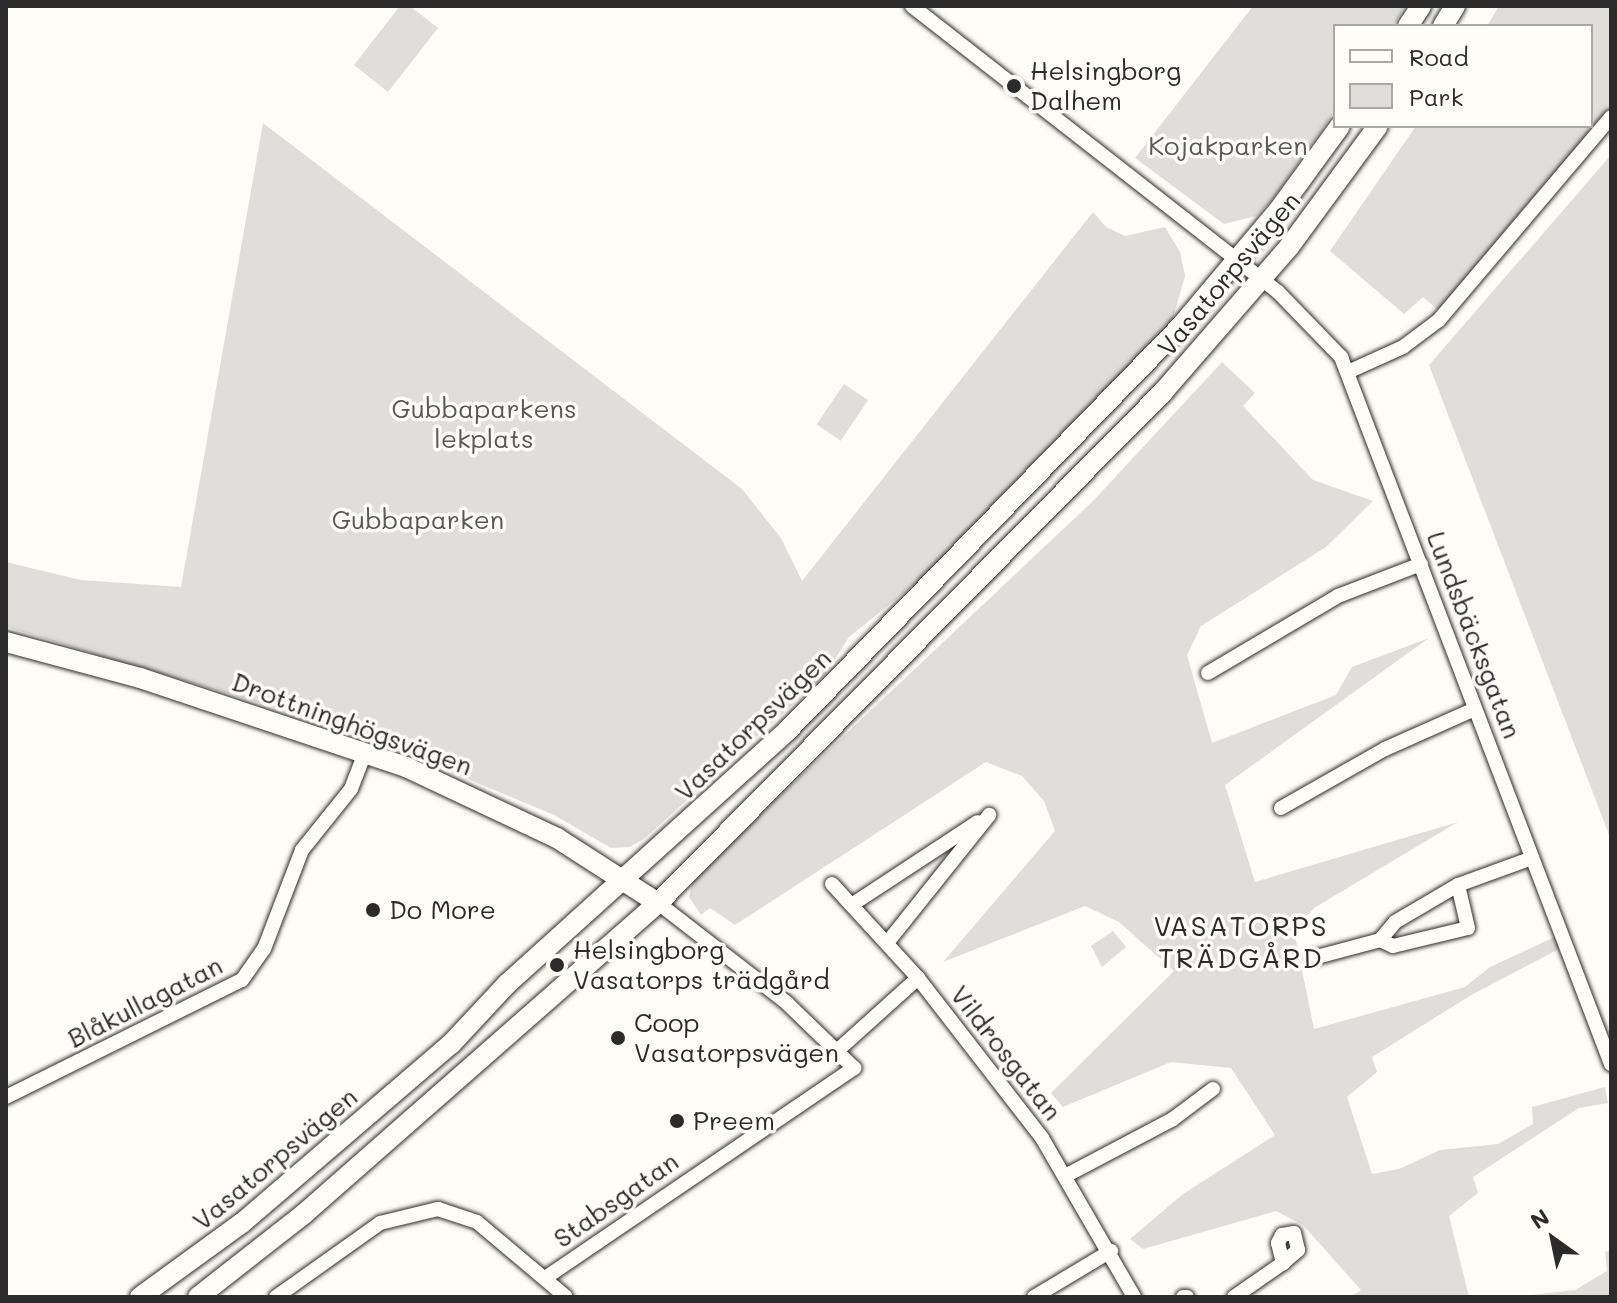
<!DOCTYPE html>
<meta charset="utf-8">
<style>
body{margin:0}
#map{position:relative;width:1617px;height:1303px;overflow:hidden;background:#fdfcf7;font-family:Mali,sans-serif}
div>[style]{position:absolute}
.green>*{inset:0;background:#dfdeda;transform-origin:0 0}
.roads{filter:drop-shadow(0 0 2px #2b2b2b) drop-shadow(0 0 2px #2b2b2b)}
.street>*{height:14px;margin:-7px;padding:0 7px;transform-origin:7px;border-radius:7px;background:#fdfcf7}
.secondary>*{height:20px;margin:-10px;padding:0 10px;transform-origin:10px;border-radius:10px;background:#fdfcf7}
.dots>*{width:22px;height:22px;translate:-50% -50%;box-sizing:border-box;border:4px solid #fdfcf7;border-radius:50%}
span{translate:-50% -50%;white-space:nowrap;text-align:center;line-height:1.15;-webkit-text-stroke:7px #fdfcf7;paint-order:stroke}
.poi-label{font-size:26px;color:#2b2b2b}
.left{translate:0 -50%;text-align:left}
.park-label{font-size:26px;color:#585857}
.street-label{font-size:26px;color:#2b2b2b}
.neighbourhood-label{font-size:28px;color:#2b2b2b;letter-spacing:2px}
.frame{position:absolute;inset:0;border:8px solid #2b2b2b;pointer-events:none}
.legend{position:absolute;left:1333px;top:24px;width:260px;height:104px;box-sizing:border-box;background:#fdfcf7;border:2px solid #a9a8a5;margin:0;padding:10px 14px;list-style:none;font-size:24px;color:#2b2b2b}
.legend li{display:flex;align-items:center;gap:16px;height:40px}
.legend b{width:40px;border:2px solid #a9a8a5}
.north{position:absolute;left:1513px;top:1199px;width:80px;height:80px;-webkit-text-stroke:6px #fdfcf7;paint-order:stroke;rotate:327deg;font-size:22px;font-weight:700;line-height:32px;text-align:center;color:#2b2b2b}
.north::after{content:'';display:block;margin:auto;width:28px;height:36px;background:#2b2b2b;clip-path:polygon(50% 0,100% 100%,50% 72%,0 100%)}
</style>
<div id="map">
<div class="green">
<i style="clip-path:polygon(400px 6px,410px 6px,438px 28px,388px 92px,354px 65px)"></i>
<i style="clip-path:polygon(1253px 6px,1405px 6px,1393px 26px,1335px 26px,1335px 111px,1273px 199px,1256px 216px,1224px 224px,1135px 158px)"></i>
<i style="clip-path:polygon(1499px 6px,1611px 6px,1611px 108px,1438px 310px,1423px 297px,1404px 314px,1330px 251px,1416px 126px,1591px 126px,1591px 26px,1487px 26px)"></i>
<i style="clip-path:polygon(263px 123px,742px 489px,781px 538px,802px 581px,1093px 212px,1106px 227px,1125px 236px,1165px 227px,1180px 252px,1185px 276px,1172px 321px,920px 580px,849px 637px,825px 675px,645px 838px,630px 847px,611px 848px,554px 815px,353px 731px,6px 627px,6px 562px,81px 580px,181px 587px)"></i>
<i style="clip-path:polygon(1611px 155px,1611px 840px,1429px 365px)"></i>
<i style="clip-path:polygon(1222px 362px,1255px 393px,1243px 406px,1313px 480px,1373px 501px,1326px 547px,1201px 626px,1187px 655px,1212px 743px,1336px 695px,1352px 667px,1429px 638px,1225px 785px,1255px 882px,1458px 822px,1314px 908px,1294px 931px,1314px 1029px,1465px 987px,1490px 967px,1557px 936px,1563px 947px,1473px 994px,1372px 1057px,1377px 1072px,1347px 1097px,1372px 1174px,1399px 1169px,1440px 1150px,1498px 1144px,1533px 1124px,1532px 1107px,1605px 1087px,1608px 1103px,1579px 1108px,1473px 1177px,1478px 1193px,1449px 1216px,1469px 1297px,1350px 1297px,1361px 1290px,1303px 1225px,1276px 1211px,1143px 1249px,1130px 1239px,1183px 1194px,1275px 1135px,1231px 1068px,1171px 1062px,1063px 1107px,1051px 1093px,1174px 971px,1119px 922px,1085px 906px,943px 962px,1055px 831px,1044px 801px,1022px 776px,986px 762px,735px 925px,710px 908px,701px 915px,689px 897px,694px 877px,1092px 502px)"></i>
<i style="left:844px;top:384px;width:29px;height:49px;rotate:34deg"></i>
<i style="clip-path:polygon(1113px 931px,1126px 947px,1102px 967px,1091px 946px)"></i>
<i style="clip-path:polygon(1611px 1250px,1611px 1297px,1515px 1297px,1575px 1290px,1607px 1271px,1605px 1252px)"></i>
</div>
<div class="roads">
<div class="street">
<i style="left:912px;top:6px;width:464px;rotate:38deg"></i>
<i style="left:1278px;top:292px;width:91px;rotate:45.9deg"></i>
<i style="left:1341px;top:357px;width:757px;rotate:69.1deg"></i>
<i style="left:1350px;top:371px;width:58px;rotate:-24.4deg"></i>
<i style="left:1403px;top:347px;width:45px;rotate:-36.9deg"></i>
<i style="left:1439px;top:320px;width:266px;rotate:-49.7deg"></i>
<i style="left:1208px;top:673px;width:151px;rotate:-30.6deg"></i>
<i style="left:1338px;top:596px;width:89px;rotate:-21.1deg"></i>
<i style="left:1281px;top:808px;width:120px;rotate:-29.6deg"></i>
<i style="left:1385px;top:749px;width:98px;rotate:-24deg"></i>
<i style="left:832px;top:884px;width:127px;rotate:47.5deg"></i>
<i style="left:853px;top:904px;width:149px;rotate:-33.3deg"></i>
<i style="left:1380px;top:940px;width:14px;rotate:25deg"></i>
<i style="left:1393px;top:946px;width:77px;rotate:-13.5deg"></i>
<i style="left:1468px;top:928px;width:44px;rotate:-103.1deg"></i>
<i style="left:887px;top:943px;width:164px;rotate:-51.4deg"></i>
<i style="left:1313px;top:958px;width:69px;rotate:-15deg"></i>
<i style="left:1380px;top:940px;width:23px;rotate:-50deg"></i>
<i style="left:1395px;top:922px;width:73px;rotate:-30.4deg"></i>
<i style="left:1458px;top:885px;width:79px;rotate:-20deg"></i>
<i style="left:838px;top:1050px;width:108px;rotate:-42deg"></i>
<i style="left:918px;top:978px;width:202px;rotate:52.2deg"></i>
<i style="left:1042px;top:1138px;width:184px;rotate:59.9deg"></i>
<i style="left:6px;top:1097px;width:263px;rotate:-26.4deg"></i>
<i style="left:242px;top:980px;width:38px;rotate:-55deg"></i>
<i style="left:264px;top:949px;width:106px;rotate:-69deg"></i>
<i style="left:302px;top:850px;width:78px;rotate:-51.2deg"></i>
<i style="left:351px;top:789px;width:40px;rotate:-69deg"></i>
<i style="left:1067px;top:1175px;width:120px;rotate:-27.8deg"></i>
<i style="left:1173px;top:1119px;width:50px;rotate:-36.9deg"></i>
<i style="left:545px;top:1278px;width:374px;rotate:-34.2deg"></i>
<i style="left:854px;top:1068px;width:93px;rotate:-135.9deg"></i>
<i style="left:787px;top:1003px;width:163px;rotate:-142.2deg"></i>
<i style="left:276px;top:1297px;width:128px;rotate:-35.4deg"></i>
<i style="left:380px;top:1223px;width:60px;rotate:-13.6deg"></i>
<i style="left:438px;top:1209px;width:41px;rotate:18.4deg"></i>
<i style="left:477px;top:1222px;width:116px;rotate:40.1deg"></i>
<i style="left:1034px;top:1297px;width:90px;rotate:-30.9deg"></i>
<i style="left:1183px;top:1297px;width:4px"></i>
<i style="left:1234px;top:1297px;width:60px;rotate:-34.8deg"></i>
<i style="left:1283px;top:1263px;width:20px;rotate:-41deg"></i>
<i style="left:1298px;top:1250px;width:17px;rotate:-103deg"></i>
<i style="left:1294px;top:1233px;width:12px;rotate:171deg"></i>
<i style="left:1282px;top:1235px;width:9px;rotate:117deg"></i>
<i style="left:1278px;top:1243px;width:21px;rotate:76deg"></i>
</div>
<div class="secondary">
<i style="left:1408px;top:26px;width:24px;rotate:-57deg"></i>
<i style="left:1443px;top:26px;width:23px;rotate:-59deg"></i>
<i style="left:6px;top:642px;width:139px;rotate:15deg"></i>
<i style="left:140px;top:678px;width:280px;rotate:18.5deg"></i>
<i style="left:406px;top:767px;width:167px;rotate:25.2deg"></i>
<i style="left:557px;top:838px;width:120px;rotate:32.8deg"></i>
<i style="left:140px;top:1297px;width:126px;rotate:-36deg"></i>
<i style="left:242px;top:1223px;width:275px;rotate:-40.6deg"></i>
<i style="left:451px;top:1044px;width:81px;rotate:-47deg"></i>
<i style="left:506px;top:985px;width:380px;rotate:-42.1deg"></i>
<i style="left:788px;top:730px;width:564px;rotate:-45.79deg"></i>
<i style="left:1181px;top:326px;width:150px;rotate:-49.9deg"></i>
<i style="left:1278px;top:211px;width:105px;rotate:-53.9deg"></i>
<i style="left:198px;top:1297px;width:135px;rotate:-38.1deg"></i>
<i style="left:304px;top:1214px;width:471px;rotate:-41.3deg"></i>
<i style="left:658px;top:903px;width:718px;rotate:-45.34deg"></i>
<i style="left:1163px;top:392px;width:192px;rotate:-49deg"></i>
<i style="left:1289px;top:247px;width:150px;rotate:-53.7deg"></i>
</div>
</div>
<div class="dots">
<i style="left:1014px;top:86px;background:#2b2b2b"></i>
<i style="left:373px;top:910px;background:#2b2b2b"></i>
<i style="left:557px;top:965px;background:#2b2b2b"></i>
<i style="left:618px;top:1038px;background:#2b2b2b"></i>
<i style="left:677px;top:1121px;background:#2b2b2b"></i>
</div>
<div class="poi-label">
<span class="left" style="left:1030px;top:86px">Helsingborg<br>Dalhem</span>
<span class="left" style="left:389px;top:910px">Do More</span>
<span class="left" style="left:573px;top:965px">Helsingborg<br>Vasatorps trädgård</span>
<span class="left" style="left:634px;top:1038px">Coop<br>Vasatorpsvägen</span>
<span class="left" style="left:693px;top:1121px">Preem</span>
</div>
<div class="park-label">
<span style="left:1228px;top:146px">Kojakparken</span>
<span style="left:484px;top:424px">Gubbaparkens<br>lekplats</span>
<span style="left:418px;top:520px">Gubbaparken</span>
</div>
<div class="street-label">
<span style="left:1229px;top:274px;rotate:-50deg">Vasatorpsvägen</span>
<span style="left:1474px;top:635px;rotate:69deg">Lundsbäcksgatan</span>
<span style="left:352px;top:724px;rotate:20deg">Drottninghögsvägen</span>
<span style="left:753px;top:725px;rotate:-44deg">Vasatorpsvägen</span>
<span style="left:145px;top:1002px;rotate:-27deg">Blåkullagatan</span>
<span style="left:1006px;top:1053px;rotate:52deg">Vildrosgatan</span>
<span style="left:275px;top:1159px;rotate:-40deg">Vasatorpsvägen</span>
<span style="left:616px;top:1200px;rotate:-35deg">Stabsgatan</span>
</div>
<div class="neighbourhood-label">
<span style="left:1241px;top:941px">VASATORPS<br>TRÄDGÅRD</span>
</div>
<div class="frame"></div>
<ul class="legend">
<li><b style="height:10px;background:#fdfcf7"></b>Road</li>
<li><b style="height:22px;background:#dfdeda"></b>Park</li>
</ul>
<div class="north">N</div>
</div>
